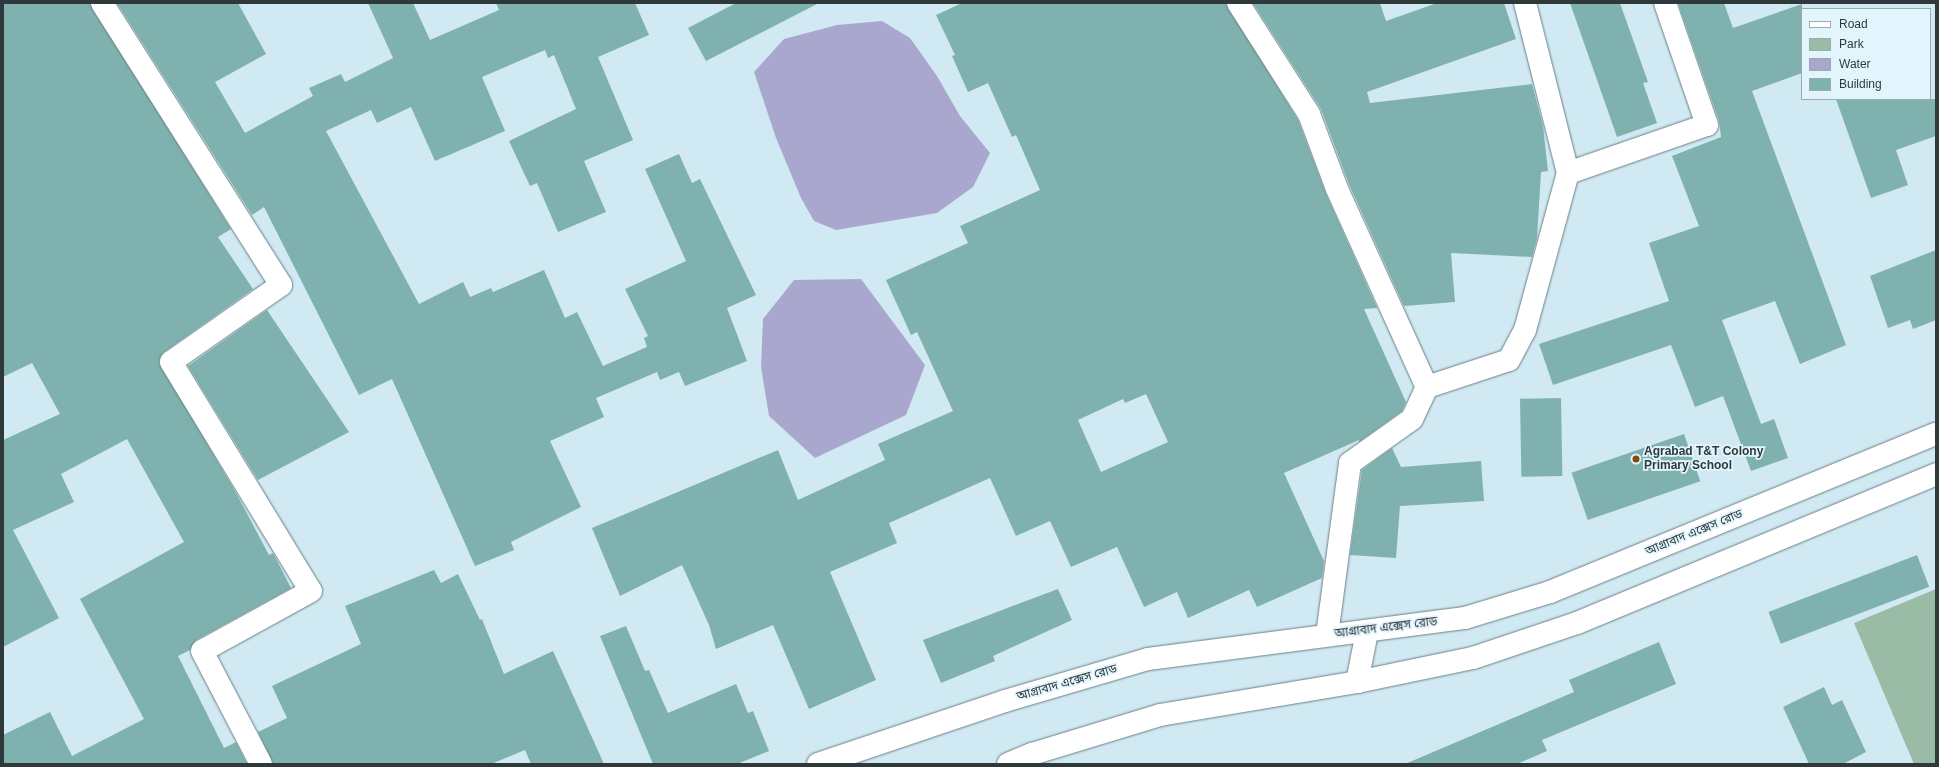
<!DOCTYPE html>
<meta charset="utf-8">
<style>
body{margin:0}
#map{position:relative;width:1939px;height:767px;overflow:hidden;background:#d1e9f2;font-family:Helvetica,"Noto Sans Bengali",sans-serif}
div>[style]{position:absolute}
.green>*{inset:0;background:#9abba5}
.water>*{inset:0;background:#aaa7ce}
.building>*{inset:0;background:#7fb2ae;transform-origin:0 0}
.roads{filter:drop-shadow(0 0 1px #6a8088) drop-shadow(0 0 1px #6a8088)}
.minor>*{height:22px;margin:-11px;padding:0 11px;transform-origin:11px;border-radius:11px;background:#fff}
.major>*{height:22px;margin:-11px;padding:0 11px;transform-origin:11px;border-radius:11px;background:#fff}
.dots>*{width:11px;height:11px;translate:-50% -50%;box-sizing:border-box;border:2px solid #e2f5fd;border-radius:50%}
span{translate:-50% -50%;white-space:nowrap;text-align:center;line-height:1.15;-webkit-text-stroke:3.5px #e2f5fd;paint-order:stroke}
.poi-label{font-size:12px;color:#2f393c;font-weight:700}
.left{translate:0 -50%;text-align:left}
.street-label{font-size:12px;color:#2f393c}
.frame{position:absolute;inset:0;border:4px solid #2f393c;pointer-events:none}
.legend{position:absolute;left:1801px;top:8px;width:130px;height:92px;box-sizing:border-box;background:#e2f5fd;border:1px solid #9aaab0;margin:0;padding:5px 7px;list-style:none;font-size:12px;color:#2f393c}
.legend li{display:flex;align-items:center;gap:8px;height:20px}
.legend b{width:20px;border:1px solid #9aaab0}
</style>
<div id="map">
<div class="green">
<i style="clip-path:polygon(1936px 589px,1936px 764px,1914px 764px,1854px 623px)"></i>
</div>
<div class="water">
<i style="clip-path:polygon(882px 21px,910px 38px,937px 76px,960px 116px,990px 153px,973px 187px,937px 213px,836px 230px,814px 221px,801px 198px,776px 138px,754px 72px,784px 39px,837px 25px)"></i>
<i style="clip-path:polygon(861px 279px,925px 365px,906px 415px,815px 458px,769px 416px,761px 367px,763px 319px,794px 280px)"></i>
</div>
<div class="building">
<i style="clip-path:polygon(3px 3px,90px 3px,231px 229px,218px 237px,253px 289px,164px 352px,159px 362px,235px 491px,269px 555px,273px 553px,291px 588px,196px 640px,190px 650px,178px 656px,224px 748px,236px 742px,247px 764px,3px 764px,3px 735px,50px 712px,72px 756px,144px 719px,80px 599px,184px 542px,127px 439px,61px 474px,74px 502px,13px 530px,59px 618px,3px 647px,3px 440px,60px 414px,32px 363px,3px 377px)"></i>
<i style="clip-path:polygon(117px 3px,238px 3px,266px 54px,215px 82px,245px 133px,313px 96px,309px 88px,341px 74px,345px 82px,393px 58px,368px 3px,413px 3px,430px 40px,499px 10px,496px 3px,635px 3px,649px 35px,598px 57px,633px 140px,584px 161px,606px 212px,558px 232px,537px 183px,530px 186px,509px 141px,576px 109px,554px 55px,548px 58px,545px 50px,482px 77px,505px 131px,435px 161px,411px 107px,377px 123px,371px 110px,326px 131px,419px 304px,463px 282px,470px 297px,491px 288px,493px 292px,544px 270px,565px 318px,577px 312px,603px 366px,647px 347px,644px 338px,648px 336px,625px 289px,686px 261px,645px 169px,679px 154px,692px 183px,700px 179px,756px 295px,727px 308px,747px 361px,685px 386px,679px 372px,660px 380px,657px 372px,596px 398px,604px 417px,550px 441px,581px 507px,511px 542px,514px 550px,475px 566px,392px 379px,359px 395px,264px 207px,252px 215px)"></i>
<i style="clip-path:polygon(736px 3px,819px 3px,706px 61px,688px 28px)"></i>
<i style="clip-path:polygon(evenodd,962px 3px,1226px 3px,1298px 120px,1326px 194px,1377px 308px,1364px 309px,1406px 402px,1402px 411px,1359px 442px,1359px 440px,1284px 473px,1324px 561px,1322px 578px,1257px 607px,1249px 590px,1188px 618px,1177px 592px,1144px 607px,1117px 547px,1071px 567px,1050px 521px,1016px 536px,990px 478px,889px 523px,897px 543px,830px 572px,876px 680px,809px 709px,773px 625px,716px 649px,709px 625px,682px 565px,620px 596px,592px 528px,778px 450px,798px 500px,885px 460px,878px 444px,953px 411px,917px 332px,911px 335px,886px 280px,968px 243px,960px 226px,1040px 190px,1016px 135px,1012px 137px,988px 83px,968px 92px,952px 56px,955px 55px,936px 15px,962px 3px,1146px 394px,1168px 442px,1101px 472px,1078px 420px,1123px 399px,1125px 403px,1146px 394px)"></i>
<i style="clip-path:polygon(1253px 3px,1380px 3px,1386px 21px,1437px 3px,1504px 3px,1516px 39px,1367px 92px,1370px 103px,1532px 84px,1543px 126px,1548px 171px,1541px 172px,1537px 238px,1532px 257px,1451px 253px,1455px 302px,1404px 306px,1349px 184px,1321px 109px)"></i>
<i style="clip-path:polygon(1570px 3px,1620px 3px,1648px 82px,1643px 83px,1657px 123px,1617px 137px)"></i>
<i style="clip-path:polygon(1678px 3px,1724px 3px,1733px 28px,1802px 4px,1802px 73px,1752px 91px,1846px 345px,1800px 364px,1775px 301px,1722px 320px,1761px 424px,1774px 419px,1788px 458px,1751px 471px,1723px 396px,1695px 407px,1671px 345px,1553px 385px,1539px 344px,1669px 301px,1649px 243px,1699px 226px,1672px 156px,1721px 137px,1719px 121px)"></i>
<i style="clip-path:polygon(1836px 99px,1936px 99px,1936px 136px,1896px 150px,1908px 185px,1871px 198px)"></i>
<i style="clip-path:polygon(1936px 250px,1936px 320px,1913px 329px,1910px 320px,1888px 328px,1870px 276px)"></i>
<i style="clip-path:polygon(267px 310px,349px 432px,258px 480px,188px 366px)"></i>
<i style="left:1561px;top:398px;width:78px;height:41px;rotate:89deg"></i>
<i style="left:1684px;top:434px;width:50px;height:119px;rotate:71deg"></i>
<i style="clip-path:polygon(1392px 448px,1401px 467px,1481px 461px,1484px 501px,1400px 506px,1396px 558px,1350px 555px,1362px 470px)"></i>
<i style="left:1917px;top:555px;width:34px;height:159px;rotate:69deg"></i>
<i style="clip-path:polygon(434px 570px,441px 583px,458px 574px,480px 620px,482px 619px,504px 674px,553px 651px,604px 764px,531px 764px,525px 750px,491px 764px,273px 764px,258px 732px,287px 718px,272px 686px,361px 644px,345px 606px)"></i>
<i style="clip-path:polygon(1058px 589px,1072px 620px,993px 656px,995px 661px,941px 683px,923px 640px)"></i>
<i style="clip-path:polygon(626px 626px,645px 671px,649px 670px,668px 713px,736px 684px,748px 713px,753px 711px,769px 751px,737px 764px,653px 764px,600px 636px)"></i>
<i style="clip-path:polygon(1659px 642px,1676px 684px,1542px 740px,1547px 751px,1517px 764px,1405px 764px,1574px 692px,1569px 680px)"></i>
<i style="clip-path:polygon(1824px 687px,1832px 705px,1842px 700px,1866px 752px,1843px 764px,1809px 764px,1783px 707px)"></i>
</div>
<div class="roads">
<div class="minor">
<i style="left:102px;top:3px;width:334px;rotate:57.6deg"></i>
<i style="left:281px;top:285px;width:134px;rotate:145deg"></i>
<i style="left:171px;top:362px;width:268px;rotate:58.6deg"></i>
<i style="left:311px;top:591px;width:124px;rotate:151.2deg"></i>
<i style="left:202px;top:651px;width:127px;rotate:62.4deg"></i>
<i style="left:1238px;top:3px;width:132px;rotate:57.4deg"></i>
<i style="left:1309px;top:114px;width:80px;rotate:69.5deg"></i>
<i style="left:1337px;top:189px;width:217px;rotate:65.6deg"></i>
<i style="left:1427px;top:387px;width:35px;rotate:115deg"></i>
<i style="left:1412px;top:419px;width:76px;rotate:144.6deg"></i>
<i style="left:1350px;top:463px;width:174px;rotate:97.6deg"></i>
<i style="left:1568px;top:173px;width:147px;rotate:-19.1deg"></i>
<i style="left:1707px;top:125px;width:129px;rotate:-109deg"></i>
<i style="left:1427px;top:387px;width:86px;rotate:-18.2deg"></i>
<i style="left:1509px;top:360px;width:34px;rotate:-62deg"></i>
<i style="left:1525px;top:330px;width:163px;rotate:-74.7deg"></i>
<i style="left:1568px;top:173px;width:175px;rotate:-104.2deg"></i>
</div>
<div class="major">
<i style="left:1357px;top:682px;width:51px;rotate:-78.7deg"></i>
<i style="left:818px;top:764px;width:197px;rotate:-18.6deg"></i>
<i style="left:1005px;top:701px;width:149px;rotate:-16.4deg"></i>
<i style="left:1148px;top:659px;width:320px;rotate:-7.4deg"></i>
<i style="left:1465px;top:618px;width:89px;rotate:-17deg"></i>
<i style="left:1550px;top:592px;width:417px;rotate:-22.3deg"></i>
<i style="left:1008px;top:764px;width:26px;rotate:-23deg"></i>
<i style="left:1032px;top:754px;width:134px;rotate:-16.9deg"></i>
<i style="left:1160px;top:715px;width:200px;rotate:-9.5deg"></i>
<i style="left:1357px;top:682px;width:118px;rotate:-11.7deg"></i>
<i style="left:1473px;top:658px;width:110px;rotate:-18.6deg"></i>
<i style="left:1577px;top:623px;width:389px;rotate:-22.5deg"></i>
</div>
</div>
<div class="dots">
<i style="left:1636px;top:459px;background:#88490d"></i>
</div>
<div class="poi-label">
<span class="left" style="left:1644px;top:459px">Agrabad T&amp;T Colony<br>Primary School</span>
</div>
<div class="street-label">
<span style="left:1694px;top:533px;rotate:-22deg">আগ্রাবাদ এক্সেস রোড</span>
<span style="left:1386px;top:628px;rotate:-7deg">আগ্রাবাদ এক্সেস রোড</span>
<span style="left:1067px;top:683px;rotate:-16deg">আগ্রাবাদ এক্সেস রোড</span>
</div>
<div class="frame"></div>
<ul class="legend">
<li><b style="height:5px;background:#fff"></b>Road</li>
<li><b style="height:11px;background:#9abba5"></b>Park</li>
<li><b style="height:11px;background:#aaa7ce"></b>Water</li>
<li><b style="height:11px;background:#7fb2ae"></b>Building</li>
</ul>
</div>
